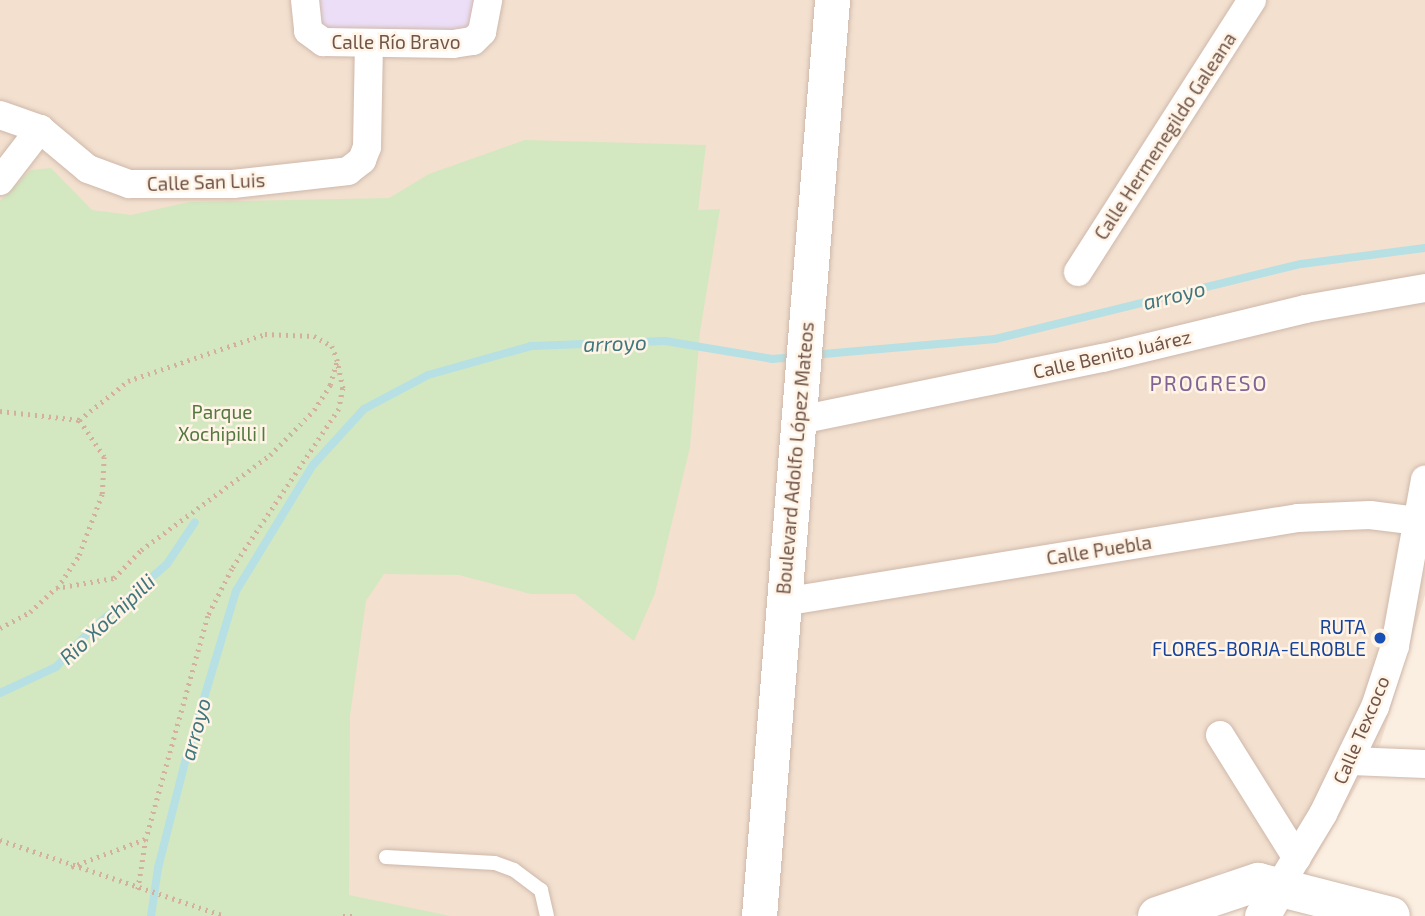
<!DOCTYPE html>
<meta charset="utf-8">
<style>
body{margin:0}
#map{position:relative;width:1425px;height:916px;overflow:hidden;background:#fbefe1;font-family:"Exo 2",sans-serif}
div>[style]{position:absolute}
.residential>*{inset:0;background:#f3e0cf}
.education>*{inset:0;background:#ecdef7}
.green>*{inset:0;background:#d3e8c0}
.stream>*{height:8px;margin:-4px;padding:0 4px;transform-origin:4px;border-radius:4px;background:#b6e0e4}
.path>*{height:4.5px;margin-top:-2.25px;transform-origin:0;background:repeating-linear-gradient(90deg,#d4af9d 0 2px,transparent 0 7px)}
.roads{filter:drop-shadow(0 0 2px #ceb8ab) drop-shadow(0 0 2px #ceb8ab)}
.service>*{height:14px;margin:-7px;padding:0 7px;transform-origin:7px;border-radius:7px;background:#fff}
.minor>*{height:28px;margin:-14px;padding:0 14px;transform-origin:14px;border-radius:14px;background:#fff}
.tertiary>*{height:35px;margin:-17.5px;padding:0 17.5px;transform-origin:17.5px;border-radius:17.5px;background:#fff}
.secondary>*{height:38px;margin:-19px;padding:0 19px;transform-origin:19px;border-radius:19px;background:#fff}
.dots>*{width:19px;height:19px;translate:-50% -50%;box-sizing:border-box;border:4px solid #fff4e6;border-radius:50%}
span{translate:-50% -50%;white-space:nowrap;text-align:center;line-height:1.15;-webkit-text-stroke:5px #fff4e6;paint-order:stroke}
.street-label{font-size:19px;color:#715449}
.park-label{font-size:19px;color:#547841}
.transit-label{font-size:19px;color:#164399}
.right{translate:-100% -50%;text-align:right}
.water-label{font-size:21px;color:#40777e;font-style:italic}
.neighbourhood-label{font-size:21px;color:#816495;letter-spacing:2px}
</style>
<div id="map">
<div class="residential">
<i style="clip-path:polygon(0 0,1425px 0,1425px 595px,1380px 745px,1302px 882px,1225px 870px,1133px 916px,0 916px)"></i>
</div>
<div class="education">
<i style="clip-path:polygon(310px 0,481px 0,471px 36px,326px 39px)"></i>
</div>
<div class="green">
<i style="clip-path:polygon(525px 140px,706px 145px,698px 210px,720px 209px,700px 332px,690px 447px,655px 593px,634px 641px,575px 594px,531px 594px,459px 575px,384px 574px,366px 601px,350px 716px,349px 895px,450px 916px,0 916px,0 201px,31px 170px,51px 168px,92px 210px,131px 215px,189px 202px,389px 198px,429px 174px)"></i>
</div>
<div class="stream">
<i style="left:812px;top:355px;width:184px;rotate:-5deg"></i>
<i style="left:995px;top:339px;width:315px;rotate:-13.8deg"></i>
<i style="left:1301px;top:264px;width:125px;rotate:-7.4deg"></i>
<i style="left:0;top:693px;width:62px;rotate:-24.9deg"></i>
<i style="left:56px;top:667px;width:48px;rotate:-46.7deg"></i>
<i style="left:89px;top:632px;width:103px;rotate:-41.1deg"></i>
<i style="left:167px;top:564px;width:50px;rotate:-56.3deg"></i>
<i style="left:151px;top:916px;width:49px;rotate:-81.7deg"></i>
<i style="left:158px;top:868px;width:109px;rotate:-75.7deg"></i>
<i style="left:185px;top:762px;width:178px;rotate:-73.4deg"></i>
<i style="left:236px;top:591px;width:148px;rotate:-58.6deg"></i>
<i style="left:313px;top:465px;width:76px;rotate:-47.7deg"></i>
<i style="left:364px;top:409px;width:72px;rotate:-28deg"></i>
<i style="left:428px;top:375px;width:107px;rotate:-15.7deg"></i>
<i style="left:531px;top:346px;width:134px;rotate:-2.1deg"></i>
<i style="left:665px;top:341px;width:109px;rotate:9.5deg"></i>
<i style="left:772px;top:359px;width:24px;rotate:-5deg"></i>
</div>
<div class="path">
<i style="left:0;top:411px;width:80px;rotate:6.5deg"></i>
<i style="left:79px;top:420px;width:63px;rotate:-38.5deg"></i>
<i style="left:128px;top:381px;width:145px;rotate:-18.9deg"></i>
<i style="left:265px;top:334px;width:49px;rotate:2.3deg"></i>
<i style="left:314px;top:336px;width:21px;rotate:29deg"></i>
<i style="left:332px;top:346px;width:14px;rotate:69deg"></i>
<i style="left:337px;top:359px;width:30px;rotate:78deg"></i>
<i style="left:343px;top:388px;width:21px;rotate:101deg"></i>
<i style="left:339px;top:409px;width:192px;rotate:123.8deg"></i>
<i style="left:232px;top:569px;width:53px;rotate:117.1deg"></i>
<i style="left:208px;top:616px;width:231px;rotate:105.5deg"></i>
<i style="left:146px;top:839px;width:52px;rotate:98.9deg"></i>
<i style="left:57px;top:588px;width:40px;rotate:-56deg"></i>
<i style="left:79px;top:555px;width:65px;rotate:-69.3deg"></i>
<i style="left:102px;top:494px;width:37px;rotate:-87deg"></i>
<i style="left:104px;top:457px;width:45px;rotate:-124deg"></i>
<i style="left:0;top:628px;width:34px;rotate:-28deg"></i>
<i style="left:30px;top:612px;width:35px;rotate:-43deg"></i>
<i style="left:56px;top:588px;width:59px;rotate:-9.8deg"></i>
<i style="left:114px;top:578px;width:39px;rotate:-46deg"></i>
<i style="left:141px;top:550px;width:160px;rotate:-36.4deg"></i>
<i style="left:270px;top:455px;width:63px;rotate:-45.6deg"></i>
<i style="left:314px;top:410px;width:30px;rotate:-57deg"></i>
<i style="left:330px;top:385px;width:26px;rotate:-74deg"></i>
<i style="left:0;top:840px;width:237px;rotate:18.7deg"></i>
<i style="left:71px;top:867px;width:79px;rotate:-20.7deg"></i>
<i style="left:343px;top:916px;width:12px"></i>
</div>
<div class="roads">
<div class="service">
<i style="left:386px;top:857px;width:109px;rotate:3.2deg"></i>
<i style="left:495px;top:863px;width:20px;rotate:20deg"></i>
<i style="left:514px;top:870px;width:34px;rotate:37deg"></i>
<i style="left:541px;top:890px;width:27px;rotate:77deg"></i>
</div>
<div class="minor">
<i style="left:305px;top:0;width:31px;rotate:84deg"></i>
<i style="left:308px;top:31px;width:19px;rotate:36deg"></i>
<i style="left:323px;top:42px;width:130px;rotate:0.9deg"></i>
<i style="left:453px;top:44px;width:20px;rotate:-9deg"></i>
<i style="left:473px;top:41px;width:13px;rotate:-45deg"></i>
<i style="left:482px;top:32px;width:33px;rotate:-79deg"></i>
<i style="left:0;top:115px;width:42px;rotate:19.3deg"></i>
<i style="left:40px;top:129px;width:62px;rotate:39.8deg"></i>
<i style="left:88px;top:169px;width:44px;rotate:20.1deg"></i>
<i style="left:129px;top:184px;width:104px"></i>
<i style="left:233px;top:184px;width:116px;rotate:-6.4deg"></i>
<i style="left:348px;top:171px;width:18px;rotate:-38deg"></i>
<i style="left:362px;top:160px;width:14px;rotate:-69deg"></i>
<i style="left:367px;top:147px;width:103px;rotate:-88.9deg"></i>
<i style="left:0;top:181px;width:66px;rotate:-52.4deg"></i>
<i style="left:1078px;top:272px;width:323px;rotate:-57.4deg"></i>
<i style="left:800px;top:420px;width:309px;rotate:-11.6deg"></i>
<i style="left:1103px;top:358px;width:208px;rotate:-13.6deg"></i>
<i style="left:1305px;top:309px;width:122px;rotate:-9.9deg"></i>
<i style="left:783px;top:602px;width:522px;rotate:-9.26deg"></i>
<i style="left:1298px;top:518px;width:72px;rotate:-2.4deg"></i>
<i style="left:1370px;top:515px;width:47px;rotate:7.3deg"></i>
<i style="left:1220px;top:735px;width:145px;rotate:58deg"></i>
<i style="left:1351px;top:761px;width:74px;rotate:2.3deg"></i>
<i style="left:1280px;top:885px;width:83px;rotate:-58.8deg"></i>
<i style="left:1323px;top:814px;width:119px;rotate:-64.1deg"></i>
<i style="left:1375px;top:707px;width:64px;rotate:-71.8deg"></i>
<i style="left:1395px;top:646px;width:169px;rotate:-79.8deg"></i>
</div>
<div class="tertiary">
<i style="left:759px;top:916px;width:919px;rotate:-85.44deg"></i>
<i style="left:1262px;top:916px;width:36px;rotate:-60deg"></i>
</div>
<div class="secondary">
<i style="left:1157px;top:916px;width:107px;rotate:-18.6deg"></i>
<i style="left:1258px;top:882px;width:137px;rotate:14.3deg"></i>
</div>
</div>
<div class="dots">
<i style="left:1380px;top:638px;background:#1a4fb4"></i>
</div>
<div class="street-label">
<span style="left:396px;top:42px">Calle Río Bravo</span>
<span style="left:1165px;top:136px;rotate:-57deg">Calle Hermenegildo Galeana</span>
<span style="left:206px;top:182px;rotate:-2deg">Calle San Luis</span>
<span style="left:1112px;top:354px;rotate:-13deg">Calle Benito Juárez</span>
<span style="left:795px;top:458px;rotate:-85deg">Boulevard Adolfo López Mateos</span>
<span style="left:1099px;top:550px;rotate:-9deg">Calle Puebla</span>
<span style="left:1361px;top:730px;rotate:-67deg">Calle Texcoco</span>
</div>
<div class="park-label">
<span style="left:222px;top:423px">Parque<br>Xochipilli I</span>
</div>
<div class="transit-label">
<span class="right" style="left:1366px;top:638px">RUTA<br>FLORES-BORJA-ELROBLE</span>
</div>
<div class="water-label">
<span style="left:1174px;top:295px;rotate:-14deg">arroyo</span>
<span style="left:615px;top:343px;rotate:-2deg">arroyo</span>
<span style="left:107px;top:619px;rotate:-43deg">Rio Xochipilli</span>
<span style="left:195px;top:729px;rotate:-74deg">arroyo</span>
</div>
<div class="neighbourhood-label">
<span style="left:1209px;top:383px">PROGRESO</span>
</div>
</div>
